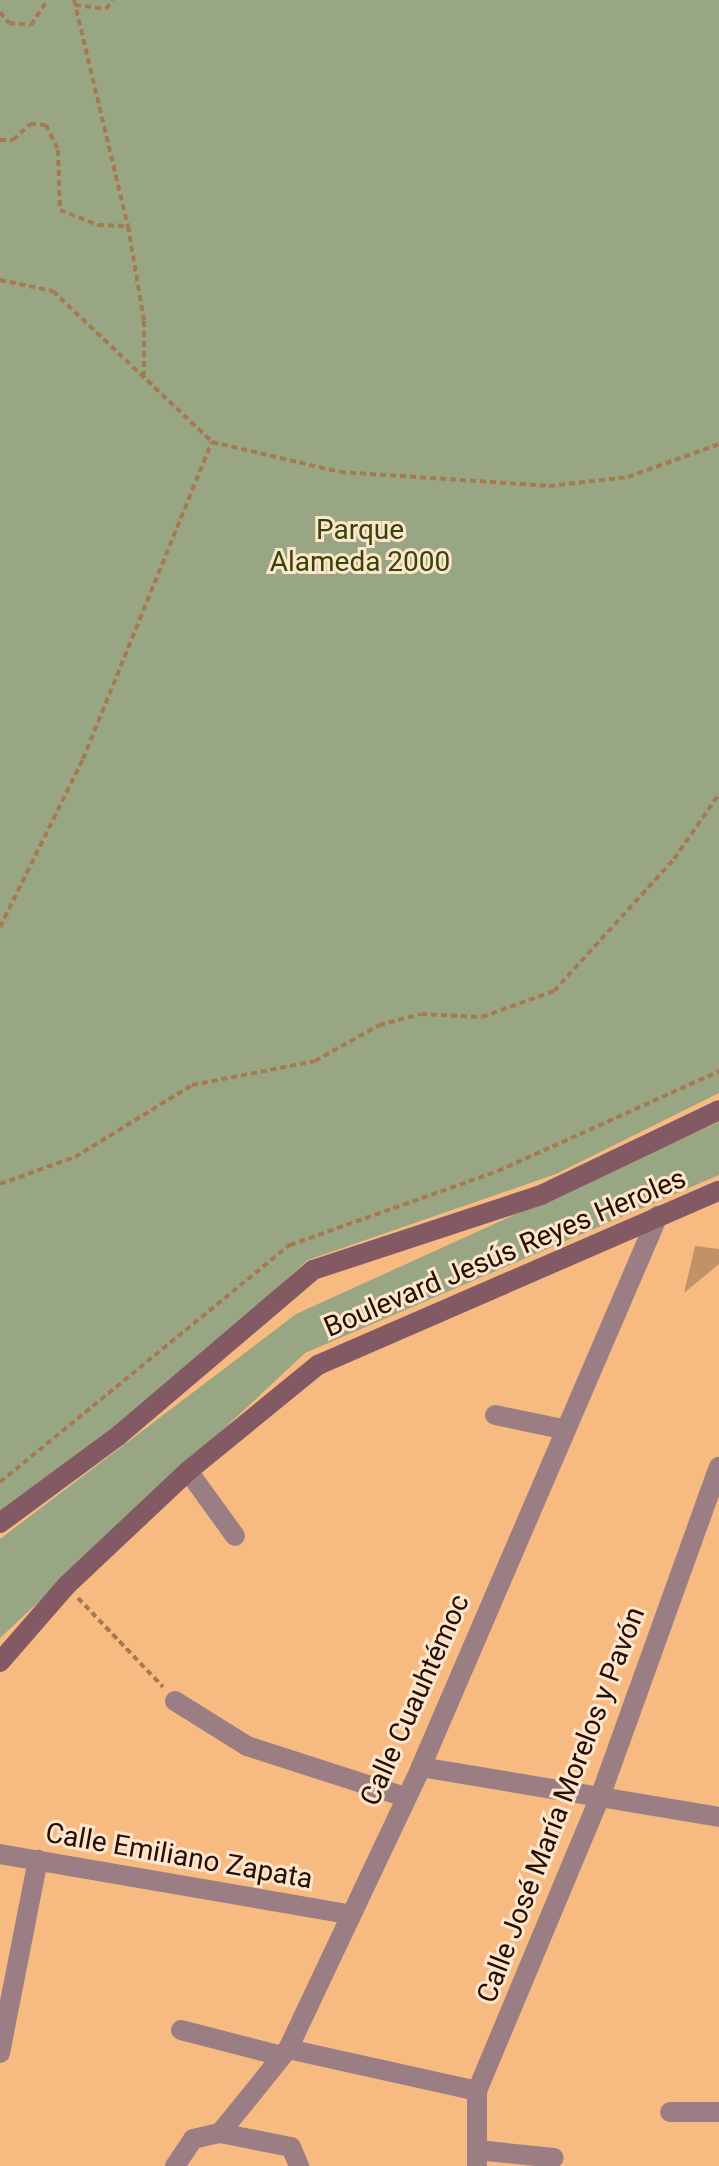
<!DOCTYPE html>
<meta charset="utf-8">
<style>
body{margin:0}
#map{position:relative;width:719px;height:2166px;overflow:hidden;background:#f7bb82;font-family:Roboto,sans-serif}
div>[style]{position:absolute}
.green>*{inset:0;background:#99a684}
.building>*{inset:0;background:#c09266}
.path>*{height:4px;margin-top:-2px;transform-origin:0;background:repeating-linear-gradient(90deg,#a67950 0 6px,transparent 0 10px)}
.street>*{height:20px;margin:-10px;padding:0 10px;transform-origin:10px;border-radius:10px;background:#9b7e84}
.secondary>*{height:20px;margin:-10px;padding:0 10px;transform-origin:10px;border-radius:10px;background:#835a63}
span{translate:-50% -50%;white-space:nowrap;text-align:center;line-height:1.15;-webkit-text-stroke:6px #fde5ce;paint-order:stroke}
.park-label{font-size:28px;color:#354604}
.street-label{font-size:28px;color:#240f00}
</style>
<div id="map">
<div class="green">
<i style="clip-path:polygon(0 0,719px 0,719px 1093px,556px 1174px,308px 1260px,119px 1430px,0 1511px)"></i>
<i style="clip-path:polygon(719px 1122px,719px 1175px,305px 1353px,0 1638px,0 1539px,296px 1314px)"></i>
</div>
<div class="building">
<i style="clip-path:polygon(695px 1246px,719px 1249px,719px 1264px,684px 1293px)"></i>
</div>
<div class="path">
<i style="left:74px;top:0;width:232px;rotate:76.6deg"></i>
<i style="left:128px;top:226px;width:96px;rotate:80.4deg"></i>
<i style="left:144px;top:321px;width:54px;rotate:90deg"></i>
<i style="left:75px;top:5px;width:31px;rotate:7deg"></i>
<i style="left:106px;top:9px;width:11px;rotate:-52deg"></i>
<i style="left:0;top:12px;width:14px;rotate:51deg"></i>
<i style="left:9px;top:23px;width:22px;rotate:5deg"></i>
<i style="left:31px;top:25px;width:30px;rotate:-57deg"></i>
<i style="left:0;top:140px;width:13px"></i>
<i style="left:13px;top:140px;width:23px;rotate:-43deg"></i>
<i style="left:30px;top:124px;width:16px;rotate:4deg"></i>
<i style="left:46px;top:125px;width:28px;rotate:64deg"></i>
<i style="left:58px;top:150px;width:60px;rotate:88.1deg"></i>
<i style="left:60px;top:210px;width:41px;rotate:21.5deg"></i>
<i style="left:98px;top:225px;width:30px;rotate:2deg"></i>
<i style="left:0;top:280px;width:54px;rotate:11.7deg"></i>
<i style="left:53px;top:291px;width:219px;rotate:43.5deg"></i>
<i style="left:212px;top:442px;width:131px;rotate:13.2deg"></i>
<i style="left:340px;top:472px;width:209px;rotate:3.8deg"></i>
<i style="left:549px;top:486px;width:80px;rotate:-6.5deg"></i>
<i style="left:628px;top:477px;width:97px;rotate:-19.9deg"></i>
<i style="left:0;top:927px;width:187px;rotate:-63.7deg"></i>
<i style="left:83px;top:759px;width:342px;rotate:-67.9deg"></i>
<i style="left:0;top:1184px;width:80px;rotate:-19.8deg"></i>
<i style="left:75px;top:1157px;width:137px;rotate:-31.6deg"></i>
<i style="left:192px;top:1085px;width:125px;rotate:-11deg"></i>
<i style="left:315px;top:1061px;width:73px;rotate:-29.4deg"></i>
<i style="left:379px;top:1025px;width:43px;rotate:-14.7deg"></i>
<i style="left:421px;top:1014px;width:61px;rotate:2.8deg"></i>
<i style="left:482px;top:1017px;width:77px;rotate:-19.9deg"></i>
<i style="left:554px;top:991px;width:178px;rotate:-47.7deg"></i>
<i style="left:674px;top:859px;width:79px;rotate:-55.3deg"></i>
<i style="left:0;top:1482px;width:375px;rotate:-39.3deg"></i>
<i style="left:290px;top:1245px;width:221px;rotate:-19.6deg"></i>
<i style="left:498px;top:1171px;width:243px;rotate:-24.3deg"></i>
<i style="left:78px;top:1598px;width:123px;rotate:46.3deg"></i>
</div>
<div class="street">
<i style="left:495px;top:1415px;width:68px;rotate:11.8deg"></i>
<i style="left:188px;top:1471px;width:80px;rotate:54.1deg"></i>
<i style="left:175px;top:1701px;width:85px;rotate:32deg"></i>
<i style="left:247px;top:1746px;width:163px;rotate:17.9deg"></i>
<i style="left:421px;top:1767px;width:302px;rotate:9.5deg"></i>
<i style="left:0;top:1854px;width:354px;rotate:9.8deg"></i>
<i style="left:181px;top:2030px;width:100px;rotate:14.5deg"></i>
<i style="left:288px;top:2049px;width:194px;rotate:12.5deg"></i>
<i style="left:0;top:2053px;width:197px;rotate:-78.9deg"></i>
<i style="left:670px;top:2112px;width:49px"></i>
<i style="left:220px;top:2133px;width:72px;rotate:11.2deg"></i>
<i style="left:291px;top:2147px;width:21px;rotate:67deg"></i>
<i style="left:477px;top:2150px;width:77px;rotate:5.9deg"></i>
<i style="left:175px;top:2166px;width:32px;rotate:-56deg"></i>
<i style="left:193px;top:2139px;width:28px;rotate:-13deg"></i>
<i style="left:220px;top:2133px;width:108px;rotate:-51deg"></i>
<i style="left:288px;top:2049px;width:312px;rotate:-64.7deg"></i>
<i style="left:421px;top:1767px;width:600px;rotate:-66.73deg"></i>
<i style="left:477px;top:2166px;width:75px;rotate:-90deg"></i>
<i style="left:477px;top:2091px;width:319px;rotate:-67.3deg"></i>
<i style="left:600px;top:1797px;width:351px;rotate:-70.2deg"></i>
</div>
<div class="secondary">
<i style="left:0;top:1523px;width:147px;rotate:-36.4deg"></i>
<i style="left:118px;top:1436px;width:256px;rotate:-40.4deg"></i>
<i style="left:313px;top:1270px;width:240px;rotate:-18.2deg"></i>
<i style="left:541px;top:1195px;width:197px;rotate:-25.5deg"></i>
<i style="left:0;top:1662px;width:102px;rotate:-49deg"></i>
<i style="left:67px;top:1585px;width:166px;rotate:-43.3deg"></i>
<i style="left:188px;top:1471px;width:168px;rotate:-39.2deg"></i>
<i style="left:318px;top:1365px;width:437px;rotate:-23.5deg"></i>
</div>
<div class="park-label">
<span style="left:360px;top:546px">Parque<br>Alameda 2000</span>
</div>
<div class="street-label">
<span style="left:505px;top:1253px;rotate:-23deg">Boulevard Jesús Reyes Heroles</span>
<span style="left:415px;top:1700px;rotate:-66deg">Calle Cuauhtémoc</span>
<span style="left:561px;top:1805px;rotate:-69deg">Calle José María Morelos y Pavón</span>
<span style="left:179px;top:1856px;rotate:10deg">Calle Emiliano Zapata</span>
</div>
</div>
